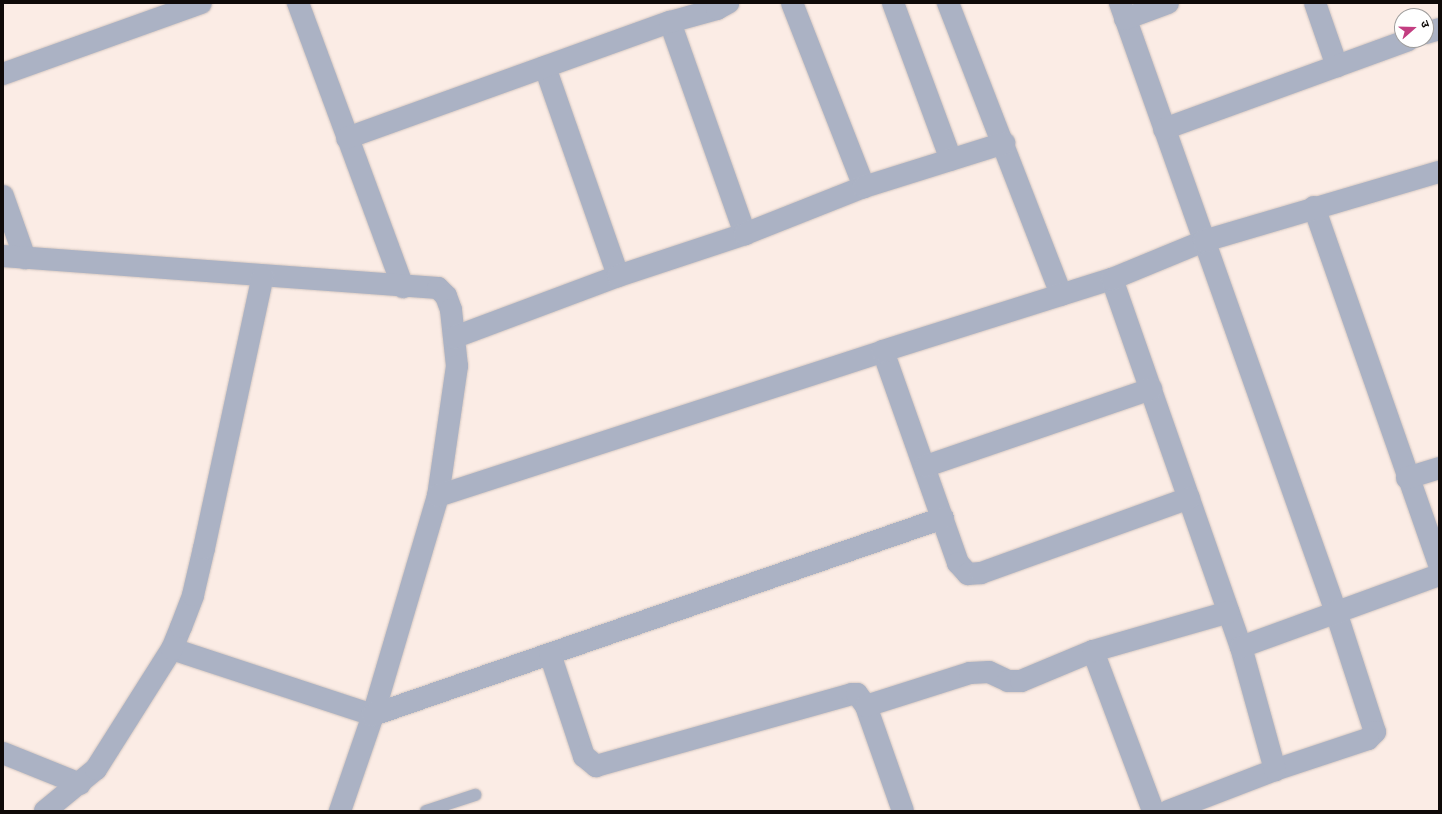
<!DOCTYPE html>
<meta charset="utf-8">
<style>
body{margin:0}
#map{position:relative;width:1442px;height:814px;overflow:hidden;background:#fbece5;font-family:"Source Sans 3","Noto Sans Devanagari",sans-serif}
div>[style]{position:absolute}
.roads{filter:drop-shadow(0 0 1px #d5c8c2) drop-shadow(0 0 1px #d5c8c2)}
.service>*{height:12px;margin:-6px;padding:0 6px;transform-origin:6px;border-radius:6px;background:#abb2c4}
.minor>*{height:22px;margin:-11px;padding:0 11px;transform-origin:11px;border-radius:11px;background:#abb2c4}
span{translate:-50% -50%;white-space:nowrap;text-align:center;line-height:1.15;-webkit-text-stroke:3.5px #fff;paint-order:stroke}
.frame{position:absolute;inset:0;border:4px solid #0f0a08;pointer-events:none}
.north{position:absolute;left:1394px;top:8px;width:40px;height:40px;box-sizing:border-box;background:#fff;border:1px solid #9f9d9c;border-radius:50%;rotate:70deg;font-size:11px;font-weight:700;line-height:16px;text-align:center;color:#0f0a08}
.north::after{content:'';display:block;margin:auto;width:14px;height:18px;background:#c33e81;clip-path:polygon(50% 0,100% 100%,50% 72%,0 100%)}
</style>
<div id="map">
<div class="roads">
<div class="service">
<i style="left:426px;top:811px;width:52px;rotate:-18.1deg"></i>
</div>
<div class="minor">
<i style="left:298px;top:3px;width:303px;rotate:69.7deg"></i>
<i style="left:792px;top:3px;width:198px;rotate:68.6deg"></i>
<i style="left:893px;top:3px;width:167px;rotate:69.7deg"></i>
<i style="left:948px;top:3px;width:313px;rotate:68.8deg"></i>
<i style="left:1120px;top:3px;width:646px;rotate:70.47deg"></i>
<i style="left:1336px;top:612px;width:126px;rotate:72deg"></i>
<i style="left:1375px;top:732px;width:10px;rotate:135deg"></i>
<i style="left:1368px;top:739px;width:98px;rotate:161.6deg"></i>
<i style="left:1275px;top:770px;width:115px;rotate:159deg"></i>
<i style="left:1315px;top:3px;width:67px;rotate:70.8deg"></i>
<i style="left:1125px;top:19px;width:46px;rotate:-20.4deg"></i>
<i style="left:670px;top:22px;width:225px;rotate:70.5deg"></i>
<i style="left:1426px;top:33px;width:14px;rotate:-17deg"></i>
<i style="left:545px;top:67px;width:221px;rotate:70.7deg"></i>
<i style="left:3px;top:74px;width:210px;rotate:-19.7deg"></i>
<i style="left:1164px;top:129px;width:260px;rotate:-20deg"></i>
<i style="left:347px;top:138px;width:343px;rotate:-19.8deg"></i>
<i style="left:670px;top:22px;width:49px;rotate:-15.5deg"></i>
<i style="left:717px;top:9px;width:13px;rotate:-29deg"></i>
<i style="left:3px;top:196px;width:66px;rotate:70.5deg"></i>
<i style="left:1314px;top:207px;width:377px;rotate:70.7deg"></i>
<i style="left:3px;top:256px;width:436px;rotate:4.2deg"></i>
<i style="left:438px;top:288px;width:11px;rotate:45deg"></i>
<i style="left:446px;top:296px;width:15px;rotate:70deg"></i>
<i style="left:451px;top:310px;width:56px;rotate:83.9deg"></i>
<i style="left:457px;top:366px;width:131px;rotate:98.3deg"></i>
<i style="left:438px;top:496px;width:228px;rotate:106.5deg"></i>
<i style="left:373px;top:715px;width:102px;rotate:109deg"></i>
<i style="left:1112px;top:279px;width:390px;rotate:70.7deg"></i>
<i style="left:1241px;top:647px;width:128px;rotate:74.5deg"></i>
<i style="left:455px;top:337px;width:174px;rotate:-20.5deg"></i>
<i style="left:618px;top:276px;width:134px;rotate:-18.3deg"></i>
<i style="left:745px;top:234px;width:128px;rotate:-21.6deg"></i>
<i style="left:864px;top:187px;width:147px;rotate:-17.4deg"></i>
<i style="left:883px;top:351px;width:225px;rotate:70.5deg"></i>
<i style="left:958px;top:563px;width:15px;rotate:48deg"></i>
<i style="left:968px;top:574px;width:13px;rotate:-4deg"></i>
<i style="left:981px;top:573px;width:221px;rotate:-19.8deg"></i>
<i style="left:926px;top:466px;width:238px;rotate:-18.9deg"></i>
<i style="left:1407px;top:478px;width:34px;rotate:-17deg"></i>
<i style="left:438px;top:496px;width:468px;rotate:-18deg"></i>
<i style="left:883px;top:351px;width:240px;rotate:-17.5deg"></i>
<i style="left:1112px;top:279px;width:100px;rotate:-22.4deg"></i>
<i style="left:1204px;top:241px;width:245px;rotate:-16.4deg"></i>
<i style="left:1241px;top:647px;width:211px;rotate:-20deg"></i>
<i style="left:172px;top:649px;width:212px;rotate:18.2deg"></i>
<i style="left:373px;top:715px;width:603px;rotate:-19.07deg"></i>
<i style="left:1093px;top:651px;width:171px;rotate:69.4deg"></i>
<i style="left:550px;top:654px;width:108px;rotate:71.6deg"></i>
<i style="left:584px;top:756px;width:16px;rotate:40deg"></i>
<i style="left:596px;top:766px;width:266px;rotate:-15.7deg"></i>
<i style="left:852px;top:694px;width:5px"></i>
<i style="left:857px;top:694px;width:15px;rotate:53deg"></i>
<i style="left:866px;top:706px;width:111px;rotate:70.6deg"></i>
<i style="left:866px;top:706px;width:109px;rotate:-17.6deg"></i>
<i style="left:970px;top:673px;width:19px;rotate:-3deg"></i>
<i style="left:989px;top:672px;width:21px;rotate:25deg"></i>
<i style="left:1008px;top:681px;width:13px"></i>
<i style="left:1021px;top:681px;width:78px;rotate:-22.6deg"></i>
<i style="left:1093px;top:651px;width:141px;rotate:-16deg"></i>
<i style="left:3px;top:753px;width:83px;rotate:21.9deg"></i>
<i style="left:45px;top:811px;width:66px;rotate:-39.5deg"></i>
<i style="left:96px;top:769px;width:142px;rotate:-57.7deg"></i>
<i style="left:172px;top:649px;width:24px;rotate:-68deg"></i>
<i style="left:181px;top:627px;width:34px;rotate:-69deg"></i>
<i style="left:193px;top:595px;width:48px;rotate:-76.8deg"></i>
<i style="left:204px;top:548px;width:278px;rotate:-77.8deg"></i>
</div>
</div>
<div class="frame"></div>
<div class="north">उ</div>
</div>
